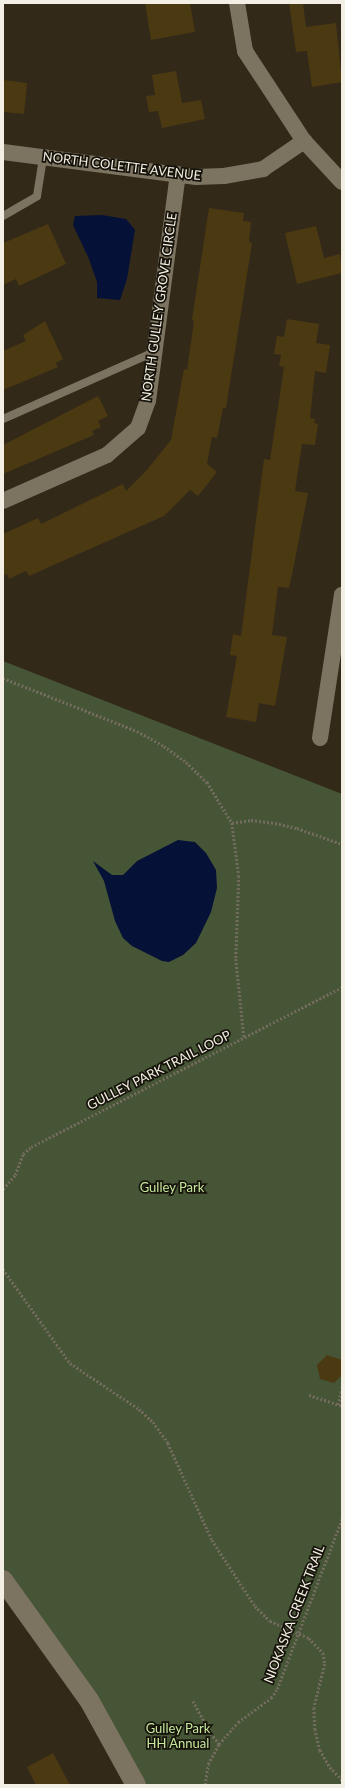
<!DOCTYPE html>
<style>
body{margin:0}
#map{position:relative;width:345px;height:1788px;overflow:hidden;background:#322919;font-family:Lato,sans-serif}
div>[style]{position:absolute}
.green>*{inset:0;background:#475537}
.water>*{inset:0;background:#051137}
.building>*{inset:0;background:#4b3912}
.path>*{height:2.5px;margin-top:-1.25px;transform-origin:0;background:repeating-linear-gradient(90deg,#736b5d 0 2px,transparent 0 4px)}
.service>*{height:8px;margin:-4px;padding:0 4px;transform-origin:4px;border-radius:4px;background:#7c7360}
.minor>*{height:16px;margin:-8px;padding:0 8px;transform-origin:8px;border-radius:8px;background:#7c7360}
.tertiary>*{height:20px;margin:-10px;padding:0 10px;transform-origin:10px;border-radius:10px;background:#7c7360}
span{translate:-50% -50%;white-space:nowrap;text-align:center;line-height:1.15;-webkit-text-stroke:3.5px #16130b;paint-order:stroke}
.street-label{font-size:13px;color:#f4efe4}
.park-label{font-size:13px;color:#c6e89c}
.frame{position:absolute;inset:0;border:4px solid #f4efe4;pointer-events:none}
</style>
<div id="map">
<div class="green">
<i style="clip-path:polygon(3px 661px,342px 794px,342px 1785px,136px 1785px,3px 1580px)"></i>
</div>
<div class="water">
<i style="clip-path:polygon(102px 215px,126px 219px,135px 230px,127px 279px,120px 300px,97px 298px,97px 282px,89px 259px,73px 225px,75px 216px)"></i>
<i style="clip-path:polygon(178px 840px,195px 842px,206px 853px,216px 870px,217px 888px,211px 912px,196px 943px,183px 955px,169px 962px,162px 961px,132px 946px,123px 938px,115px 921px,104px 881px,93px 861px,112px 875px,123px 875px,137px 861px)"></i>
</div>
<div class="building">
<i style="clip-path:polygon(145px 3px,190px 3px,195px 32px,151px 40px)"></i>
<i style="clip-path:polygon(289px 3px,303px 3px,306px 27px,336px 23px,342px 82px,312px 87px,307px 51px,296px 52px)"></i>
<i style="clip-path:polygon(176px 71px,182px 103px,201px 100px,205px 119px,162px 128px,158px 111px,149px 112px,146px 96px,155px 95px,152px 75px)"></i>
<i style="clip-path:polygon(3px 80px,27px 83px,24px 114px,3px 112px)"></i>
<i style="clip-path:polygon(209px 208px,244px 213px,243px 221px,251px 222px,249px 242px,252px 243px,226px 408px,223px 408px,217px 438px,212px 437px,207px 464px,217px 472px,198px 496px,190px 490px,164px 516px,29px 576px,26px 571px,9px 579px,7px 574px,3px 576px,3px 534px,38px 518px,41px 524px,123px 484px,126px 491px,146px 471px,171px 440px,184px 369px,187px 370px,194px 321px,192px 320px)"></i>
<i style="clip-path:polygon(48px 224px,66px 264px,19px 286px,16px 279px,3px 285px,3px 243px)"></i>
<i style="clip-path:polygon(316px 226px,324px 258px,340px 254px,342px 273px,297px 284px,285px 233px)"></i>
<i style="clip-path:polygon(287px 319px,319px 324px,316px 343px,330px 345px,326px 373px,315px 371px,310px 418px,315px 419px,314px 423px,318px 424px,315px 445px,302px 444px,295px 491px,308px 493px,294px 565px,289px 588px,278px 587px,272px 635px,287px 637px,275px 706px,259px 703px,256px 722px,226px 717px,237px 656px,230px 655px,233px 634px,241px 636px,264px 459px,270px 460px,284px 367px,279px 366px,281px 355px,274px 354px,277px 336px,284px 337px)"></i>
<i style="clip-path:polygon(45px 321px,63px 359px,56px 363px,58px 367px,3px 390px,3px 351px,26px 341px,23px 335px)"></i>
<i style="clip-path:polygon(98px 396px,108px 416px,98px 421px,101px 427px,92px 431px,94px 435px,3px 474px,3px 445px)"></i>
<i style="clip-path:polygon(327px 1355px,342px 1360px,342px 1375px,334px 1383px,320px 1379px,317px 1365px)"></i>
<i style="clip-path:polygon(53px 1753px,70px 1785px,36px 1785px,27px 1767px)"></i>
</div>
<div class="path">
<i style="left:3px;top:678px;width:144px;rotate:21.6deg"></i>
<i style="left:137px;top:731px;width:31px;rotate:29deg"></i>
<i style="left:164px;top:746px;width:27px;rotate:36deg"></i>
<i style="left:186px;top:762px;width:29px;rotate:44deg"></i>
<i style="left:207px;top:782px;width:48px;rotate:58.6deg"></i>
<i style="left:232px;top:823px;width:19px;rotate:-9deg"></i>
<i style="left:251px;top:820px;width:24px;rotate:7deg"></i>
<i style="left:275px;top:823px;width:23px;rotate:13deg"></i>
<i style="left:297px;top:828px;width:48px;rotate:19.6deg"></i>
<i style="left:232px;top:823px;width:53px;rotate:82.5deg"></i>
<i style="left:239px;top:876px;width:83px;rotate:92.1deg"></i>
<i style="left:236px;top:959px;width:78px;rotate:84.1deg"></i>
<i style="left:3px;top:1189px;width:18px;rotate:-49deg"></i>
<i style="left:15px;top:1175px;width:22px;rotate:-69deg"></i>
<i style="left:23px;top:1154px;width:11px;rotate:-41deg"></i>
<i style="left:31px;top:1147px;width:350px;rotate:-27.2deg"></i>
<i style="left:3px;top:1269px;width:115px;rotate:54.5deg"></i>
<i style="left:70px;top:1363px;width:83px;rotate:33.7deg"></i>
<i style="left:139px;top:1409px;width:19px;rotate:43deg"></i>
<i style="left:153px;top:1422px;width:26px;rotate:54deg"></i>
<i style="left:168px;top:1443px;width:107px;rotate:65.6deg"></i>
<i style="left:212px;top:1540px;width:79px;rotate:56.9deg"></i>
<i style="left:255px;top:1606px;width:21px;rotate:45deg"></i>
<i style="left:270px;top:1621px;width:43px;rotate:23.6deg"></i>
<i style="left:309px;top:1638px;width:21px;rotate:47deg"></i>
<i style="left:323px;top:1653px;width:11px;rotate:80deg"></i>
<i style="left:325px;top:1664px;width:45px;rotate:104deg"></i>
<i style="left:314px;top:1708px;width:21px;rotate:87deg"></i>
<i style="left:315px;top:1729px;width:22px;rotate:77deg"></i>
<i style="left:320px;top:1750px;width:20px;rotate:60deg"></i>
<i style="left:330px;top:1767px;width:18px;rotate:47deg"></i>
<i style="left:309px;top:1395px;width:35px;rotate:18deg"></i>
<i style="left:338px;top:1405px;width:18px;rotate:-77deg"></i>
<i style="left:193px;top:1701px;width:37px;rotate:61deg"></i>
<i style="left:211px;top:1733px;width:14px;rotate:54deg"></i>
<i style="left:205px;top:1785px;width:21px;rotate:-82deg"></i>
<i style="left:208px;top:1764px;width:23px;rotate:-61deg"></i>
<i style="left:219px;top:1744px;width:29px;rotate:-49deg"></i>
<i style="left:238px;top:1722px;width:41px;rotate:-36deg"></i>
<i style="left:271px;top:1698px;width:11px;rotate:-56deg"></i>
<i style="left:277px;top:1689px;width:182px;rotate:-69.1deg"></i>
</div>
<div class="service">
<i style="left:3px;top:216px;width:39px;rotate:-30deg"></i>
<i style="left:37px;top:196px;width:39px;rotate:-81deg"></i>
<i style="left:3px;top:419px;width:165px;rotate:-23.9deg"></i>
</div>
<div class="minor">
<i style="left:237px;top:3px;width:49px;rotate:80.5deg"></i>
<i style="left:245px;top:51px;width:108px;rotate:56.8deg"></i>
<i style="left:304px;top:141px;width:56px;rotate:47.2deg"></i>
<i style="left:3px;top:152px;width:195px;rotate:7.4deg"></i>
<i style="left:196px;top:177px;width:28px;rotate:-2deg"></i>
<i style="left:224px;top:176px;width:40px;rotate:-10deg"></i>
<i style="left:263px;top:169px;width:50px;rotate:-34.3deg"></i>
<i style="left:3px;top:501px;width:114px;rotate:-23.9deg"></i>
<i style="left:107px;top:455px;width:41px;rotate:-41.1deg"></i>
<i style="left:138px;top:428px;width:29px;rotate:-70deg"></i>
<i style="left:148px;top:401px;width:229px;rotate:-82.5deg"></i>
<i style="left:320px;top:738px;width:145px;rotate:-81.3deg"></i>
</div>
<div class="tertiary">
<i style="left:3px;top:1580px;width:148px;rotate:54.4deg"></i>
<i style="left:89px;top:1700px;width:97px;rotate:61.1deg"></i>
</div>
<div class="street-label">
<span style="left:122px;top:166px;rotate:7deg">NORTH COLETTE AVENUE</span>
<span style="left:159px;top:307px;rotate:-82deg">NORTH GULLEY GROVE CIRCLE</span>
<span style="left:159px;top:1070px;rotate:-27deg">GULLEY PARK TRAIL LOOP</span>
<span style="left:294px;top:1614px;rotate:-69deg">NIOKASKA CREEK TRAIL</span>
</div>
<div class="park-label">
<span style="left:172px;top:1187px">Gulley Park</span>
<span style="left:178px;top:1736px">Gulley Park<br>HH Annual</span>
</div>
<div class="frame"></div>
</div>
